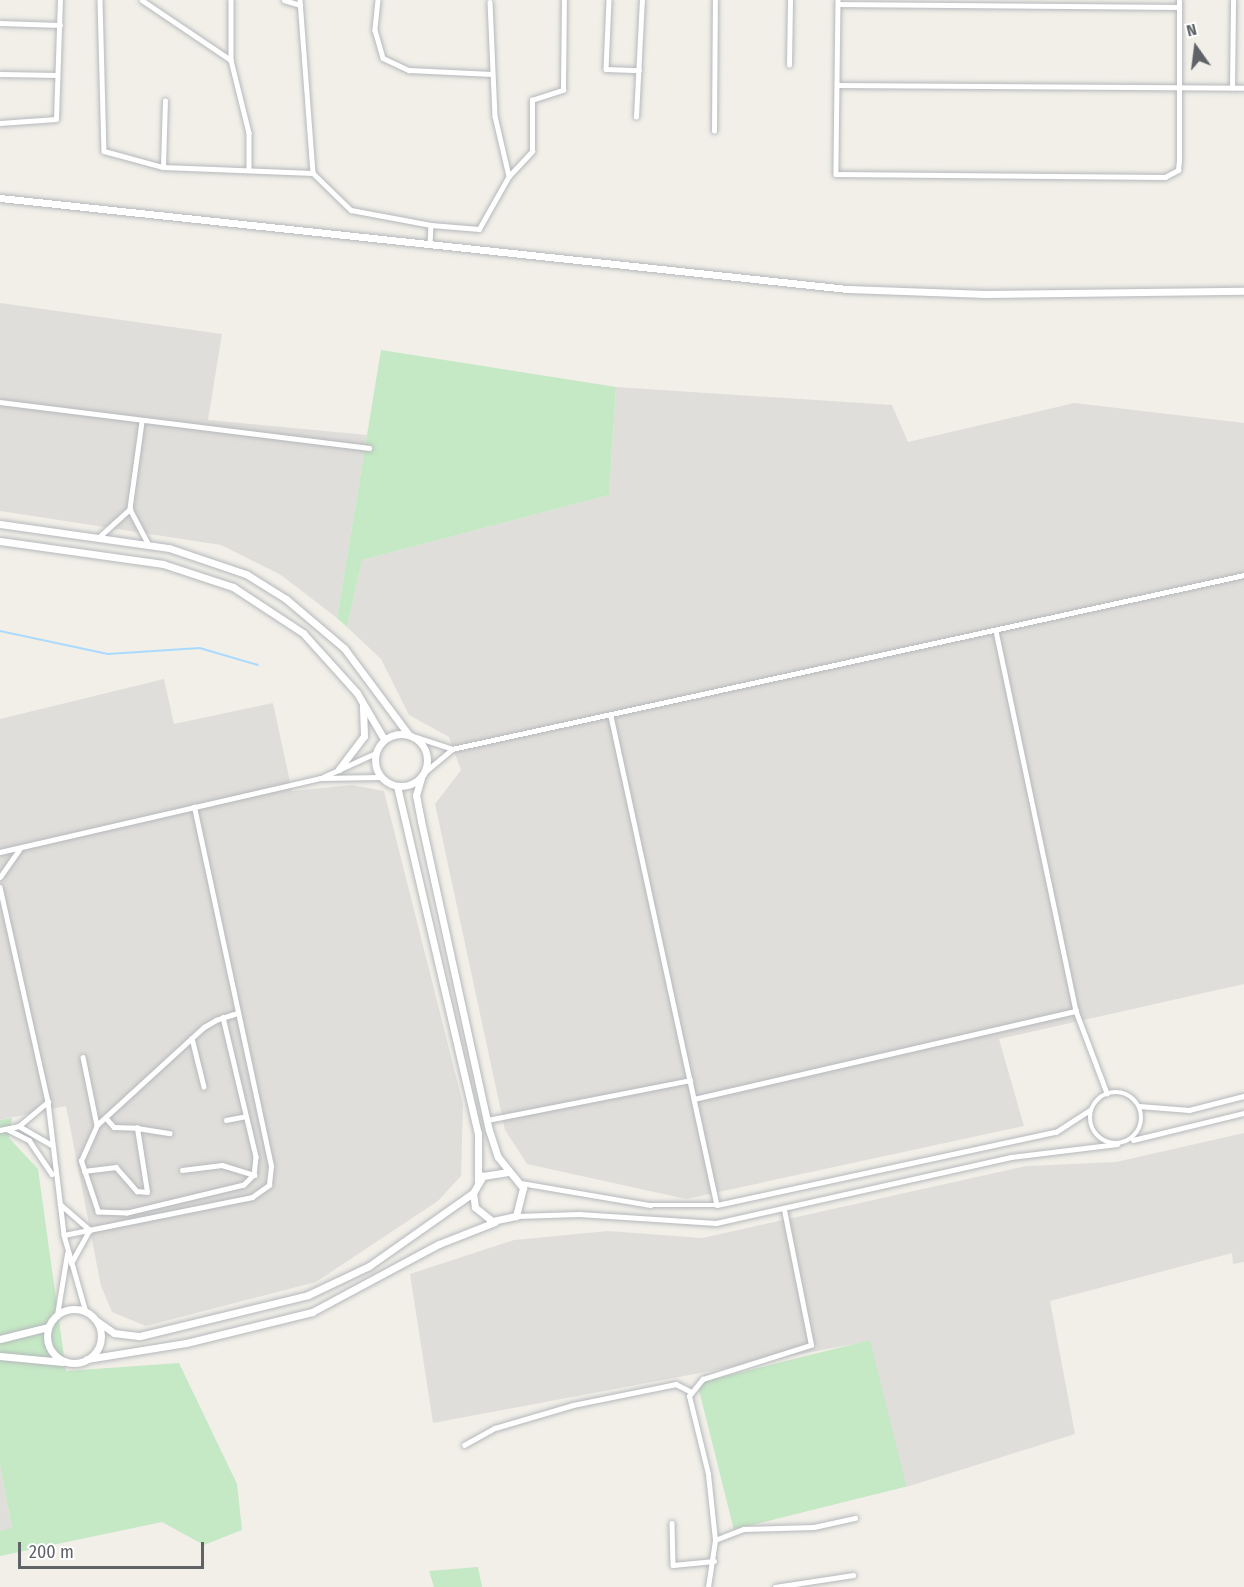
<!DOCTYPE html>
<style>
body{margin:0}
#map{position:relative;width:1244px;height:1587px;overflow:hidden;background:#f1efe8;font-family:"Fira Sans Condensed",sans-serif}
div>[style]{position:absolute}
.industrial>*{inset:0;background:#e0deda}
.green>*{inset:0;background:#c5e8c5;transform-origin:0 0}
.stream>*{height:1.5px;margin:-0.75px;padding:0 0.75px;transform-origin:0.75px;border-radius:0.75px;background:#aadaff}
.roads{filter:drop-shadow(0 0 2px #b5b8bc) drop-shadow(0 0 2px #b5b8bc)}
.street>*{height:4.5px;margin:-2.25px;padding:0 2.25px;transform-origin:2.25px;border-radius:2.25px;background:#fff}
.street>.ring{margin:-2.25px;padding:0;box-sizing:content-box;background:none;border:4.5px solid #fff;border-radius:50%}
.secondary>*{height:7px;margin:-3.5px;padding:0 3.5px;transform-origin:3.5px;border-radius:3.5px;background:#fff}
.secondary>.ring{margin:-3.5px;padding:0;box-sizing:content-box;background:none;border:7px solid #fff;border-radius:50%}
span{translate:-50% -50%;white-space:nowrap;text-align:center;line-height:1.15;-webkit-text-stroke:4.5px #fff;paint-order:stroke}
.north{position:absolute;left:1166px;top:18px;width:60px;height:60px;-webkit-text-stroke:4px #fff;paint-order:stroke;rotate:346deg;font-size:16px;font-weight:700;line-height:24px;text-align:center;color:#5f6368}
.north::after{content:'';display:block;margin:auto;width:21px;height:27px;background:#5f6368;clip-path:polygon(50% 0,100% 100%,50% 72%,0 100%)}
.scale{position:absolute;left:18px;top:1542px;width:186px;height:27px;box-sizing:border-box;border:3px solid #5f6368;border-top:0;padding-left:8px;font-size:18px;line-height:21px;white-space:nowrap;color:#5f6368;-webkit-text-stroke:4px #fff;paint-order:stroke}
</style>
<div id="map">
<div class="industrial">
<i style="clip-path:polygon(0 303px,222px 334px,208px 420px,367px 435px,337px 618px,281px 575px,221px 545px,0 511px)"></i>
<i style="clip-path:polygon(616px 387px,892px 405px,908px 442px,1074px 403px,1244px 423px,1244px 984px,999px 1039px,1024px 1126px,686px 1199px,527px 1164px,505px 1130px,435px 804px,461px 770px,449px 737px,409px 715px,381px 659px,347px 627px,362px 560px,609px 495px)"></i>
<i style="clip-path:polygon(164px 679px,174px 724px,273px 703px,292px 791px,352px 785px,384px 791px,463px 1104px,461px 1176px,438px 1201px,316px 1282px,146px 1326px,112px 1312px,101px 1286px,66px 1106px,0 1120px,0 719px)"></i>
<i style="clip-path:polygon(1244px 1133px,1244px 1262px,1233px 1264px,1232px 1253px,1050px 1301px,1075px 1434px,906px 1487px,870px 1341px,433px 1423px,410px 1274px,514px 1240px,608px 1231px,702px 1238px,1026px 1166px,1116px 1162px)"></i>
<i style="clip-path:polygon(0 1465px,12px 1529px,0 1531px)"></i>
</div>
<div class="green">
<i style="clip-path:polygon(381px 350px,616px 387px,609px 495px,362px 560px,347px 627px,337px 618px)"></i>
<i style="clip-path:polygon(12px 1118px,9px 1138px,38px 1169px,66px 1371px,179px 1363px,237px 1484px,242px 1530px,204px 1545px,162px 1522px,0 1556px,0 1531px,12px 1528px,0 1465px,0 1120px)"></i>
<i style="left:870px;top:1340px;width:151px;height:178px;rotate:76deg"></i>
<i style="clip-path:polygon(478px 1567px,482px 1587px,434px 1587px,429px 1571px)"></i>
</div>
<div class="stream">
<i style="left:0;top:631px;width:110px;rotate:12deg"></i>
<i style="left:108px;top:654px;width:92px;rotate:-3.7deg"></i>
<i style="left:200px;top:648px;width:60px;rotate:16.3deg"></i>
</div>
<div class="roads">
<div class="street">
<i style="left:100px;top:0;width:151px;rotate:88.5deg"></i>
<i style="left:104px;top:151px;width:61px;rotate:15.2deg"></i>
<i style="left:163px;top:167px;width:150px;rotate:2.3deg"></i>
<i style="left:313px;top:173px;width:53px;rotate:44.2deg"></i>
<i style="left:351px;top:210px;width:81px;rotate:10.6deg"></i>
<i style="left:431px;top:225px;width:18px;rotate:93deg"></i>
<i style="left:142px;top:0;width:107px;rotate:34deg"></i>
<i style="left:231px;top:60px;width:75px;rotate:76.1deg"></i>
<i style="left:249px;top:133px;width:37px;rotate:90deg"></i>
<i style="left:231px;top:0;width:60px;rotate:90deg"></i>
<i style="left:284px;top:0;width:17px;rotate:17deg"></i>
<i style="left:300px;top:0;width:173px;rotate:85.7deg"></i>
<i style="left:378px;top:0;width:30px;rotate:96deg"></i>
<i style="left:375px;top:30px;width:29px;rotate:74deg"></i>
<i style="left:383px;top:58px;width:29px;rotate:25deg"></i>
<i style="left:409px;top:70px;width:83px;rotate:2.8deg"></i>
<i style="left:609px;top:0;width:69px;rotate:92.5deg"></i>
<i style="left:606px;top:69px;width:33px;rotate:2deg"></i>
<i style="left:838px;top:0;width:174px;rotate:90.7deg"></i>
<i style="left:836px;top:174px;width:329px;rotate:0.5deg"></i>
<i style="left:1165px;top:177px;width:15px;rotate:-28deg"></i>
<i style="left:1178px;top:170px;width:9px;rotate:-84deg"></i>
<i style="left:1179px;top:161px;width:161px;rotate:-90deg"></i>
<i style="left:490px;top:2px;width:114px;rotate:87.5deg"></i>
<i style="left:495px;top:116px;width:62px;rotate:76.9deg"></i>
<i style="left:838px;top:4px;width:341px;rotate:0.5deg"></i>
<i style="left:0;top:23px;width:60px;rotate:1.9deg"></i>
<i style="left:789px;top:65px;width:65px;rotate:-89.1deg"></i>
<i style="left:0;top:74px;width:57px;rotate:1deg"></i>
<i style="left:837px;top:85px;width:407px;rotate:0.4deg"></i>
<i style="left:1232px;top:88px;width:88px;rotate:-89.3deg"></i>
<i style="left:636px;top:117px;width:117px;rotate:-87.1deg"></i>
<i style="left:0;top:123px;width:56px;rotate:-4.1deg"></i>
<i style="left:56px;top:119px;width:119px;rotate:-88.1deg"></i>
<i style="left:714px;top:131px;width:131px;rotate:-89.6deg"></i>
<i style="left:163px;top:167px;width:66px;rotate:-88.3deg"></i>
<i style="left:431px;top:225px;width:48px;rotate:4.8deg"></i>
<i style="left:479px;top:229px;width:61px;rotate:-60.5deg"></i>
<i style="left:509px;top:176px;width:34px;rotate:-47deg"></i>
<i style="left:532px;top:151px;width:51px;rotate:-90deg"></i>
<i style="left:532px;top:100px;width:33px;rotate:-18deg"></i>
<i style="left:563px;top:90px;width:90px;rotate:-89.4deg"></i>
<i style="left:0;top:402px;width:372px;rotate:7.1deg"></i>
<i style="left:142px;top:422px;width:88px;rotate:97.9deg"></i>
<i style="left:130px;top:509px;width:41px;rotate:62.2deg"></i>
<i style="left:99px;top:537px;width:42px;rotate:-42.1deg"></i>
<i style="left:996px;top:631px;width:388px;rotate:78.1deg"></i>
<i style="left:1076px;top:1011px;width:88px;rotate:69.3deg"></i>
<i style="left:611px;top:716px;width:500px;rotate:77.77deg"></i>
<i style="left:416px;top:737px;width:38px;rotate:18deg"></i>
<i style="left:425px;top:772px;width:35px;rotate:-40deg"></i>
<i style="left:452px;top:749px;width:811px;rotate:-12.39deg"></i>
<i style="left:323px;top:777px;width:58px;rotate:-24.4deg"></i>
<i style="left:0;top:852px;width:328px;rotate:-13deg"></i>
<i style="left:320px;top:778px;width:61px;rotate:-0.9deg"></i>
<i style="left:0;top:877px;width:33px;rotate:-55deg"></i>
<i style="left:0;top:887px;width:220px;rotate:77.4deg"></i>
<i style="left:48px;top:1102px;width:134px;rotate:83.1deg"></i>
<i style="left:64px;top:1235px;width:80px;rotate:74.1deg"></i>
<i style="left:223px;top:1017px;width:144px;rotate:76.7deg"></i>
<i style="left:256px;top:1157px;width:18px;rotate:96deg"></i>
<i style="left:254px;top:1175px;width:14px;rotate:135deg"></i>
<i style="left:244px;top:1185px;width:120px;rotate:166.5deg"></i>
<i style="left:127px;top:1213px;width:29px;rotate:-178deg"></i>
<i style="left:98px;top:1212px;width:54px;rotate:-108.4deg"></i>
<i style="left:81px;top:1161px;width:39px;rotate:-66deg"></i>
<i style="left:97px;top:1125px;width:145px;rotate:-42.5deg"></i>
<i style="left:204px;top:1027px;width:14px;rotate:-30deg"></i>
<i style="left:216px;top:1020px;width:16px;rotate:-18deg"></i>
<i style="left:231px;top:1015px;width:7px;rotate:-16deg"></i>
<i style="left:192px;top:1038px;width:50px;rotate:76.2deg"></i>
<i style="left:83px;top:1057px;width:69px;rotate:78.4deg"></i>
<i class="ring" style="left:1090px;top:1092px;width:47.5px;height:47.5px"></i>
<i style="left:694px;top:1099px;width:392px;rotate:-13deg"></i>
<i style="left:1139px;top:1106px;width:50px;rotate:4.6deg"></i>
<i style="left:1189px;top:1110px;width:57px;rotate:-14.3deg"></i>
<i style="left:106px;top:1118px;width:12px;rotate:48deg"></i>
<i style="left:114px;top:1127px;width:23px;rotate:2deg"></i>
<i style="left:226px;top:1120px;width:20px;rotate:-11deg"></i>
<i style="left:487px;top:1120px;width:207px;rotate:-11.1deg"></i>
<i style="left:19px;top:1126px;width:38px;rotate:30deg"></i>
<i style="left:7px;top:1129px;width:25px;rotate:27deg"></i>
<i style="left:29px;top:1140px;width:41px;rotate:55.9deg"></i>
<i style="left:0;top:1130px;width:19px;rotate:-12deg"></i>
<i style="left:19px;top:1126px;width:38px;rotate:-40deg"></i>
<i style="left:1133px;top:1140px;width:114px;rotate:-13.7deg"></i>
<i style="left:182px;top:1170px;width:40px;rotate:-7.1deg"></i>
<i style="left:222px;top:1165px;width:34px;rotate:17deg"></i>
<i style="left:84px;top:1171px;width:32px;rotate:-7deg"></i>
<i style="left:116px;top:1167px;width:32px;rotate:49deg"></i>
<i style="left:137px;top:1191px;width:10px;rotate:6deg"></i>
<i style="left:147px;top:1192px;width:65px;rotate:-98.9deg"></i>
<i style="left:137px;top:1128px;width:33px;rotate:9deg"></i>
<i style="left:521px;top:1183px;width:131px;rotate:9.7deg"></i>
<i style="left:650px;top:1205px;width:67px"></i>
<i style="left:717px;top:1205px;width:347px;rotate:-12.2deg"></i>
<i style="left:1056px;top:1132px;width:40px;rotate:-32.9deg"></i>
<i style="left:60px;top:1204px;width:40px;rotate:41deg"></i>
<i style="left:90px;top:1230px;width:38px;rotate:119deg"></i>
<i style="left:516px;top:1216px;width:63px;rotate:-1.8deg"></i>
<i style="left:579px;top:1214px;width:137px;rotate:3.8deg"></i>
<i style="left:716px;top:1223px;width:302px;rotate:-12.6deg"></i>
<i style="left:1011px;top:1157px;width:107px;rotate:-7deg"></i>
<i style="left:64px;top:1235px;width:192px;rotate:-11.4deg"></i>
<i style="left:252px;top:1197px;width:21px;rotate:-35deg"></i>
<i style="left:269px;top:1185px;width:19px;rotate:-84deg"></i>
<i style="left:271px;top:1166px;width:367px;rotate:-102.1deg"></i>
<i style="left:57px;top:1315px;width:62px;rotate:-80.7deg"></i>
<i style="left:464px;top:1445px;width:35px;rotate:-29deg"></i>
<i style="left:495px;top:1428px;width:81px;rotate:-16.4deg"></i>
<i style="left:573px;top:1405px;width:105px;rotate:-11.5deg"></i>
<i style="left:676px;top:1384px;width:16px;rotate:27deg"></i>
<i style="left:672px;top:1523px;width:42px;rotate:88.6deg"></i>
<i style="left:673px;top:1565px;width:41px;rotate:-5.6deg"></i>
<i style="left:715px;top:1540px;width:31px;rotate:-21deg"></i>
<i style="left:744px;top:1529px;width:70px;rotate:-1.6deg"></i>
<i style="left:814px;top:1527px;width:42px;rotate:-12.4deg"></i>
<i style="left:708px;top:1587px;width:48px;rotate:-81.5deg"></i>
<i style="left:715px;top:1540px;width:66px;rotate:-96.1deg"></i>
<i style="left:708px;top:1474px;width:80px;rotate:-103.7deg"></i>
<i style="left:689px;top:1396px;width:22px;rotate:-51deg"></i>
<i style="left:703px;top:1379px;width:113px;rotate:-17.5deg"></i>
<i style="left:811px;top:1345px;width:138px;rotate:-101.3deg"></i>
<i style="left:775px;top:1587px;width:79px;rotate:-8.7deg"></i>
</div>
<div class="secondary">
<i style="left:0;top:198px;width:853px;rotate:6.13deg"></i>
<i style="left:848px;top:289px;width:138px;rotate:2.1deg"></i>
<i style="left:986px;top:294px;width:258px;rotate:-0.7deg"></i>
<i style="left:0;top:524px;width:171px;rotate:8.1deg"></i>
<i style="left:169px;top:548px;width:81px;rotate:18.7deg"></i>
<i style="left:246px;top:574px;width:47px;rotate:32deg"></i>
<i style="left:286px;top:599px;width:76px;rotate:40.2deg"></i>
<i style="left:344px;top:648px;width:107px;rotate:53.3deg"></i>
<i style="left:0;top:541px;width:165px;rotate:8deg"></i>
<i style="left:163px;top:564px;width:74px;rotate:18.2deg"></i>
<i style="left:233px;top:587px;width:84px;rotate:33.3deg"></i>
<i style="left:303px;top:633px;width:81px;rotate:48deg"></i>
<i style="left:357px;top:693px;width:53px;rotate:59.6deg"></i>
<i class="ring" style="left:375px;top:734px;width:45px;height:45px"></i>
<i style="left:339px;top:769px;width:41px;rotate:-52.9deg"></i>
<i style="left:364px;top:736px;width:31px;rotate:-92deg"></i>
<i style="left:421px;top:778px;width:18px;rotate:106deg"></i>
<i style="left:416px;top:795px;width:26px;rotate:79deg"></i>
<i style="left:421px;top:821px;width:316px;rotate:77.6deg"></i>
<i style="left:489px;top:1130px;width:28px;rotate:72deg"></i>
<i style="left:498px;top:1157px;width:40px;rotate:51deg"></i>
<i style="left:523px;top:1188px;width:29px;rotate:104deg"></i>
<i style="left:516px;top:1216px;width:25px;rotate:168deg"></i>
<i style="left:492px;top:1221px;width:22px;rotate:-141deg"></i>
<i style="left:475px;top:1207px;width:14px;rotate:-98deg"></i>
<i style="left:473px;top:1193px;width:20px;rotate:-60deg"></i>
<i style="left:483px;top:1176px;width:24px;rotate:-9deg"></i>
<i style="left:397px;top:786px;width:356px;rotate:76.9deg"></i>
<i style="left:478px;top:1133px;width:48px;rotate:90deg"></i>
<i class="ring" style="left:47px;top:1309px;width:47px;height:47px"></i>
<i style="left:97px;top:1321px;width:21px;rotate:35deg"></i>
<i style="left:114px;top:1333px;width:26px;rotate:7deg"></i>
<i style="left:140px;top:1336px;width:173px;rotate:-13.7deg"></i>
<i style="left:308px;top:1295px;width:68px;rotate:-25.4deg"></i>
<i style="left:369px;top:1266px;width:127px;rotate:-35.1deg"></i>
<i style="left:0;top:1339px;width:49px;rotate:-14deg"></i>
<i style="left:0;top:1356px;width:63px;rotate:5.4deg"></i>
<i style="left:87px;top:1359px;width:100px;rotate:-9.2deg"></i>
<i style="left:186px;top:1343px;width:130px;rotate:-13.8deg"></i>
<i style="left:312px;top:1312px;width:144px;rotate:-28.2deg"></i>
<i style="left:439px;top:1244px;width:60px;rotate:-21.4deg"></i>
</div>
</div>
<div class="north">N</div>
<div class="scale">200 m</div>
</div>
